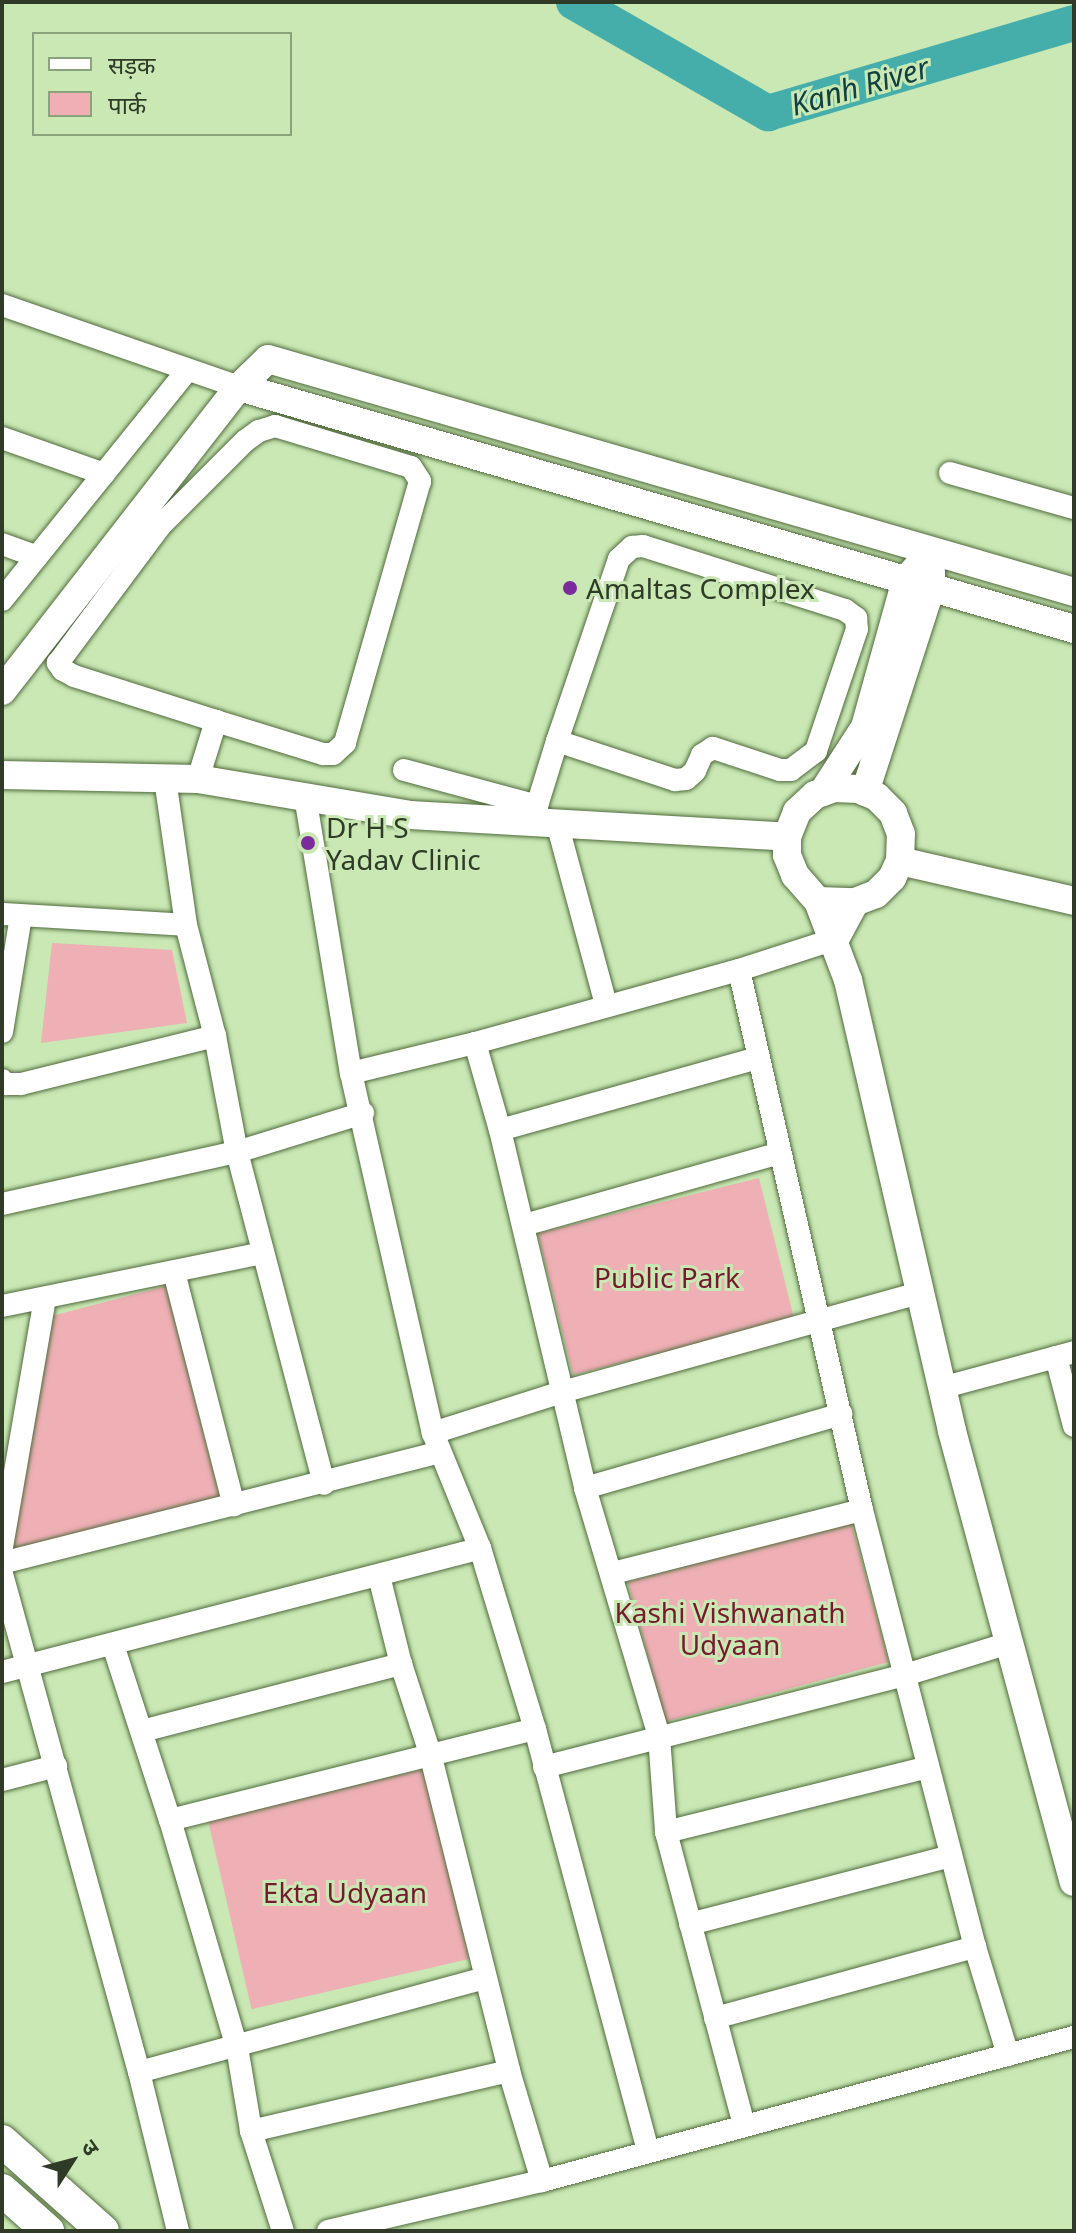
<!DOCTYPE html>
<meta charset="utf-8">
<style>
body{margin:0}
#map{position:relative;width:1076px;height:2233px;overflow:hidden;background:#c9e8b4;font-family:"Noto Sans","Noto Sans Devanagari",sans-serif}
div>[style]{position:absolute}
.green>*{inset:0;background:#eeafb5;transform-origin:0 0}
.river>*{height:36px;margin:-18px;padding:0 18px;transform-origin:18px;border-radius:18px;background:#45aeab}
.roads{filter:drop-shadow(0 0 2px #506b3c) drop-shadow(0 0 2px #506b3c)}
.minor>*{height:22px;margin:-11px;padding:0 11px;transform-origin:11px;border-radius:11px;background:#fff}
.tertiary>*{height:28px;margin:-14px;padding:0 14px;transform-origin:14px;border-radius:14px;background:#fff}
.secondary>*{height:32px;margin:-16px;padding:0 16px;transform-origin:16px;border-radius:16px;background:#fff}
.dots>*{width:22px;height:22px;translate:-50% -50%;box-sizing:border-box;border:4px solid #c9e8b4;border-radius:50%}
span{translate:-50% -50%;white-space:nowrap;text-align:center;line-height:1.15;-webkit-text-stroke:6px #c9e8b4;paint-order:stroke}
.poi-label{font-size:28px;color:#2f3b27}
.left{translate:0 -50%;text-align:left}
.park-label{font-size:28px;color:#761a2e}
.water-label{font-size:30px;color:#114140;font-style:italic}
.frame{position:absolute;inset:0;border:4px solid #2f3b27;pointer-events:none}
.legend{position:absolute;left:32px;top:32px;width:260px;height:104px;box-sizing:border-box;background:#c9e8b4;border:2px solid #8ba37c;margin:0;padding:10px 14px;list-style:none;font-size:24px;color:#2f3b27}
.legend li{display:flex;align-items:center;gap:16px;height:40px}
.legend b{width:40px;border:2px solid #8ba37c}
.north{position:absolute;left:32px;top:2121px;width:80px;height:80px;-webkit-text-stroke:6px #c9e8b4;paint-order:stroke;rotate:54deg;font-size:22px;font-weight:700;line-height:32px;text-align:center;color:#2f3b27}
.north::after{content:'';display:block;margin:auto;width:28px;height:36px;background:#2f3b27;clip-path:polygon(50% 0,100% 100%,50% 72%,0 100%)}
</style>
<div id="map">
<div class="green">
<i style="clip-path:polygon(52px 943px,172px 950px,187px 1023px,41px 1043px)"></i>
<i style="left:759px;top:1178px;width:146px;height:228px;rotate:76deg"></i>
<i style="clip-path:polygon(166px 1286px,220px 1499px,8px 1558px,48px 1317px)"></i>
<i style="left:851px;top:1522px;width:145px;height:231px;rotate:75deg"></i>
<i style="left:425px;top:1769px;width:195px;height:223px;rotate:77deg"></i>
</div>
<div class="river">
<i style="left:574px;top:2px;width:224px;rotate:29.8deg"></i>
<i style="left:768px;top:113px;width:319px;rotate:-16.4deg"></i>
</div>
<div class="roads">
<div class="minor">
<i style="left:2px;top:305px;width:251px;rotate:19.1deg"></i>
<i style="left:2px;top:438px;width:108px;rotate:19.4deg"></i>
<i style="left:950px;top:473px;width:129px;rotate:15.8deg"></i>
<i style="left:2px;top:544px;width:37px;rotate:20deg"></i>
<i style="left:2px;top:600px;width:294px;rotate:-51.1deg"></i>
<i style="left:404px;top:770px;width:138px;rotate:15.1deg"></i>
<i style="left:165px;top:779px;width:148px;rotate:81.8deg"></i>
<i style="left:186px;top:925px;width:115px;rotate:75.4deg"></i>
<i style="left:215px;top:1036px;width:118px;rotate:79.3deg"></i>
<i style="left:237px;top:1152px;width:343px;rotate:75.3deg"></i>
<i style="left:198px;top:779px;width:61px;rotate:-72.8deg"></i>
<i style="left:216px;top:721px;width:149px;rotate:-162.4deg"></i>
<i style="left:74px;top:676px;width:13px;rotate:-151deg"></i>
<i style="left:63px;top:670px;width:9px;rotate:-126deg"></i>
<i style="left:58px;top:663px;width:171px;rotate:-53.3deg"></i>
<i style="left:160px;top:526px;width:120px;rotate:-45deg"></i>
<i style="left:245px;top:441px;width:17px;rotate:-36deg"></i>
<i style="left:259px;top:431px;width:17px;rotate:-17deg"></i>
<i style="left:275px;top:426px;width:142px;rotate:16.8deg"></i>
<i style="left:411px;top:467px;width:17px;rotate:57deg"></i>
<i style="left:420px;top:481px;width:273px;rotate:106deg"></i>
<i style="left:345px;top:743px;width:16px;rotate:137deg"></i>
<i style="left:333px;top:754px;width:10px;rotate:180deg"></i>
<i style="left:323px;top:754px;width:112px;rotate:-162.9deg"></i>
<i style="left:305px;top:796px;width:281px;rotate:80.6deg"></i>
<i style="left:351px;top:1073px;width:369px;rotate:77.2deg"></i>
<i style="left:433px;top:1433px;width:124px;rotate:67.8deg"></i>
<i style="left:480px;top:1548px;width:189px;rotate:73.1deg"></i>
<i style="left:535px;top:1729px;width:437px;rotate:75deg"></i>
<i style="left:532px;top:822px;width:85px;rotate:-72.8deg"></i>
<i style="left:557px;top:741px;width:192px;rotate:-71.2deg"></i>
<i style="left:619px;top:559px;width:18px;rotate:-43deg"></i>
<i style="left:632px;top:547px;width:11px;rotate:-5deg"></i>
<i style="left:643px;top:546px;width:212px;rotate:17.6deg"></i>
<i style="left:845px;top:610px;width:14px;rotate:36deg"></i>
<i style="left:856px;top:618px;width:11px;rotate:85deg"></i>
<i style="left:857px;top:629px;width:129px;rotate:108.6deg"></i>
<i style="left:816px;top:751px;width:31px;rotate:143deg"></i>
<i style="left:791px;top:770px;width:11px;rotate:180deg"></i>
<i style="left:780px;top:770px;width:71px;rotate:-161.8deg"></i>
<i style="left:713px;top:748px;width:13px;rotate:148deg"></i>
<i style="left:702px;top:755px;width:17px;rotate:114deg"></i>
<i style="left:695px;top:771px;width:12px;rotate:138deg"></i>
<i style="left:686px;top:779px;width:11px;rotate:175deg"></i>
<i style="left:675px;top:780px;width:124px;rotate:-161.7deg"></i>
<i style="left:557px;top:823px;width:188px;rotate:74.9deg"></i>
<i style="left:2px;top:914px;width:184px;rotate:3.4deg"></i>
<i style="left:739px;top:970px;width:554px;rotate:77.17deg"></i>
<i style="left:862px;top:1510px;width:451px;rotate:75.5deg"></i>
<i style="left:975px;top:1947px;width:113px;rotate:73deg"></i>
<i style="left:2px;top:1032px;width:118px;rotate:-80.7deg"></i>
<i style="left:475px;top:1043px;width:91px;rotate:74deg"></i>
<i style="left:500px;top:1130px;width:368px;rotate:76.6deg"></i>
<i style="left:585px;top:1488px;width:259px;rotate:73.4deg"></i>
<i style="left:659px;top:1736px;width:96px;rotate:85.8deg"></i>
<i style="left:666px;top:1832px;width:303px;rotate:75.1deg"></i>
<i style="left:351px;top:1073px;width:128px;rotate:-13.6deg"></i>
<i style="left:475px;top:1043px;width:274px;rotate:-15.5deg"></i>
<i style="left:739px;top:970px;width:101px;rotate:-17.9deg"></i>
<i style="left:2px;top:1080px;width:6px;rotate:45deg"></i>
<i style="left:6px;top:1084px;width:15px"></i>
<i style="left:21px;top:1084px;width:200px;rotate:-13.9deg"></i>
<i style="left:500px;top:1130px;width:268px;rotate:-15.6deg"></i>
<i style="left:2px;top:1204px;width:241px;rotate:-12.5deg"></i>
<i style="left:237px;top:1152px;width:132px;rotate:-17.2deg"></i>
<i style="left:524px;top:1225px;width:266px;rotate:-15.7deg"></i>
<i style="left:174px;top:1272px;width:241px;rotate:75.6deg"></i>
<i style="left:2px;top:1306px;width:266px;rotate:-11.5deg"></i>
<i style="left:1056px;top:1357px;width:71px;rotate:75.4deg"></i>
<i style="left:941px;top:1388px;width:138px;rotate:-15.1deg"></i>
<i style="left:433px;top:1433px;width:135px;rotate:-17.6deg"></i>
<i style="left:562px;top:1392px;width:370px;rotate:-15.5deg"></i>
<i style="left:585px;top:1488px;width:267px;rotate:-16.1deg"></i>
<i style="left:2px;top:1547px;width:252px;rotate:-80.2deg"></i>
<i style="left:2px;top:1563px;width:450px;rotate:-14.2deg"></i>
<i style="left:613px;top:1573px;width:257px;rotate:-14.2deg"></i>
<i style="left:2px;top:1574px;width:517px;rotate:74.62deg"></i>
<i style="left:139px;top:2072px;width:164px;rotate:76.2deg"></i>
<i style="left:379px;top:1576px;width:91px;rotate:76deg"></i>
<i style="left:401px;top:1664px;width:94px;rotate:72deg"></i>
<i style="left:430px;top:1753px;width:328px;rotate:76deg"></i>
<i style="left:509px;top:2071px;width:115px;rotate:73.3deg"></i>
<i style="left:113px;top:1645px;width:184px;rotate:72deg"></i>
<i style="left:170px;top:1820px;width:237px;rotate:73.6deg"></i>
<i style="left:237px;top:2047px;width:85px;rotate:80.5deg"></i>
<i style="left:251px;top:2131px;width:105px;rotate:72.3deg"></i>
<i style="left:2px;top:1672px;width:494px;rotate:-14.5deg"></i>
<i style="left:142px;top:1731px;width:268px;rotate:-14.5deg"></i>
<i style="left:544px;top:1767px;width:373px;rotate:-14.3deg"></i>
<i style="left:905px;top:1675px;width:109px;rotate:-17.1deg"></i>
<i style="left:2px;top:1780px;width:56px;rotate:-14.5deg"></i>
<i style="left:170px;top:1820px;width:376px;rotate:-14deg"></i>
<i style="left:666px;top:1832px;width:270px;rotate:-13.9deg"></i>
<i style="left:690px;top:1924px;width:270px;rotate:-14.6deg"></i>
<i style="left:715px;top:2018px;width:270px;rotate:-15.3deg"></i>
<i style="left:139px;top:2072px;width:359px;rotate:-15.2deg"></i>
<i style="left:251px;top:2131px;width:265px;rotate:-13.1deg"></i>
<i style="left:328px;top:2231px;width:220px;rotate:-13.2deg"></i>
<i style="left:542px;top:2181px;width:551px;rotate:-15.15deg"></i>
</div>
<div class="tertiary">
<i style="left:239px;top:387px;width:869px;rotate:16.16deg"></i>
<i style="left:2px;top:691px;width:385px;rotate:-52.1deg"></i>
<i style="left:239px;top:387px;width:40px;rotate:-44deg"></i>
<i style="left:268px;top:359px;width:839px;rotate:16.12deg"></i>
<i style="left:2px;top:775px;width:196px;rotate:1.2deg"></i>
<i style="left:198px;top:779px;width:216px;rotate:9.6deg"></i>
<i style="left:411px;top:815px;width:377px;rotate:3.3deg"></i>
<i style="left:823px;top:792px;width:77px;rotate:-57.1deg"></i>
<i style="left:865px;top:727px;width:153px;rotate:-74.4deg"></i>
<i style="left:906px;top:580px;width:18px;rotate:-49deg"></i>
<i style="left:865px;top:792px;width:214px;rotate:-72.1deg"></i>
<i style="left:931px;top:588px;width:17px;rotate:-90deg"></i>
<i style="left:900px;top:861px;width:179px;rotate:12.9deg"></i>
<i style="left:818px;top:901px;width:85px;rotate:69.2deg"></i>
<i style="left:848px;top:980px;width:463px;rotate:77deg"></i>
<i style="left:952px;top:1431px;width:467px;rotate:74.9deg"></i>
<i style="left:835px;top:939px;width:42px;rotate:-61.6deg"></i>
<i style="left:855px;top:902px;width:22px;rotate:-21deg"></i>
<i style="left:876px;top:894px;width:23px;rotate:-45deg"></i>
<i style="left:892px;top:878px;width:19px;rotate:-65deg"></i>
<i style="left:900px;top:861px;width:27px;rotate:-88deg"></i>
<i style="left:901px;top:834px;width:22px;rotate:-111deg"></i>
<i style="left:893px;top:813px;width:23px;rotate:-135deg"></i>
<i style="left:877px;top:797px;width:20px;rotate:-156deg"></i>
<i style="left:859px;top:789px;width:25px;rotate:-178deg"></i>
<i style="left:834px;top:788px;width:20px;rotate:160deg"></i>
<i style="left:815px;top:795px;width:25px;rotate:137deg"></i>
<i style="left:797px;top:812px;width:27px;rotate:112deg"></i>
<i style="left:787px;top:837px;width:18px;rotate:90deg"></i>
<i style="left:787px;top:855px;width:22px;rotate:68deg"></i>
<i style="left:795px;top:875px;width:35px;rotate:49deg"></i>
<i style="left:818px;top:901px;width:37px;rotate:2deg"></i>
</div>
<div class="secondary">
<i style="left:2px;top:2141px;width:135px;rotate:41.7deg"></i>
<i style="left:2px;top:2190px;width:62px;rotate:41.7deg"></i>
</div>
</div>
<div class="dots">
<i style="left:570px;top:588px;background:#7a2c9d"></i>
<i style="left:308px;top:843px;background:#7a2c9d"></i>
</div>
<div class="poi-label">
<span class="left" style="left:586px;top:588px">Amaltas Complex</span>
<span class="left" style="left:326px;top:843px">Dr H S<br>Yadav Clinic</span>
</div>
<div class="park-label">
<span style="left:667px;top:1277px">Public Park</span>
<span style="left:730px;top:1628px">Kashi Vishwanath<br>Udyaan</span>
<span style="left:345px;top:1892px">Ekta Udyaan</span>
</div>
<div class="water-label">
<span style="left:860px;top:86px;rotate:-16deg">Kanh River</span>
</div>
<div class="frame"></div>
<ul class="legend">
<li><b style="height:10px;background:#fff"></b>सड़क</li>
<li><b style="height:22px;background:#eeafb5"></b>पार्क</li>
</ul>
<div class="north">उ</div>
</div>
